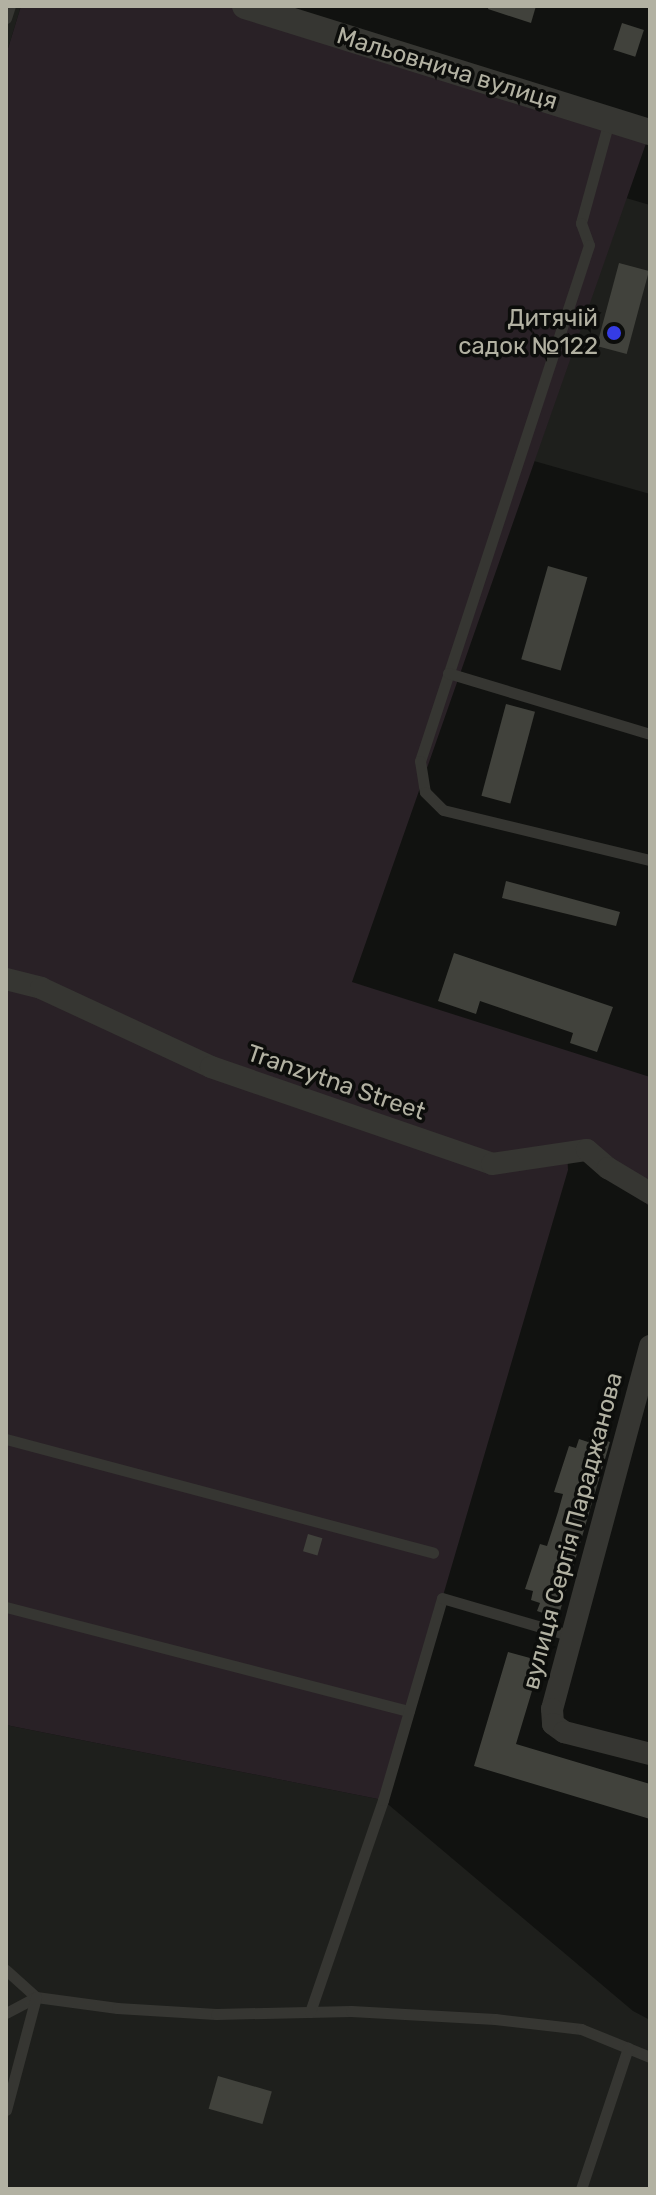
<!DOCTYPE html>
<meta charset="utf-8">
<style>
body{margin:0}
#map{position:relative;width:656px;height:2195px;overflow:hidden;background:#111210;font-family:Rubik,sans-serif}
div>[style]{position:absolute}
.built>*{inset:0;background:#1e1f1c}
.green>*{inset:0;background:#292126}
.building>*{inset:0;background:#41423c;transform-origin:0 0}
.service>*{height:11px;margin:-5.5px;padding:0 5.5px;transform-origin:5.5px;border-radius:5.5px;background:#363632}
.minor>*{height:22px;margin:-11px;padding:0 11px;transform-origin:11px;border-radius:11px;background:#363632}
.tertiary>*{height:26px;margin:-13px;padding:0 13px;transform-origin:13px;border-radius:13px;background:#363632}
.dots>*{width:22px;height:22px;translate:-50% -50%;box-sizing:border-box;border:4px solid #0c0d0b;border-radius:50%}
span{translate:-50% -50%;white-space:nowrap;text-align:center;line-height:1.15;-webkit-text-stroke:7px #0c0d0b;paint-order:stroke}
.street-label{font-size:24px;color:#b2b1a2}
.poi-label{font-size:24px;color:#b2b1a2}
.right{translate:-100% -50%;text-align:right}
.frame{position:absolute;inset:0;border:8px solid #b2b1a2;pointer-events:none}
</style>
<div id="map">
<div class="built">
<i style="clip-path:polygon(6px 6px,21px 6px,6px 55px)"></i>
<i style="clip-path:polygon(626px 198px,650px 205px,650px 494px,534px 461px)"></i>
<i style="clip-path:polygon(6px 1725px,383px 1800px,633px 2011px,650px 2020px,650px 2189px,6px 2189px)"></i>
</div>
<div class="green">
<i style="clip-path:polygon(21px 6px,245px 6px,650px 132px,352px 982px,650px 1077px,650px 1207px,608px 1168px,567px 1151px,568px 1170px,383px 1800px,6px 1725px,6px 55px)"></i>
</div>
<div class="building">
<i style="clip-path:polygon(489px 6px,536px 6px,531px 23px,488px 9px)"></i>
<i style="left:622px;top:23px;width:23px;height:28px;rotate:18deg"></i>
<i style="left:619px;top:263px;width:31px;height:86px;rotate:15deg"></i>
<i style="left:548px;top:566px;width:41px;height:97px;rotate:16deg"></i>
<i style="left:506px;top:704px;width:30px;height:95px;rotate:15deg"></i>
<i style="clip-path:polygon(506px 881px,620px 912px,616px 926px,502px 898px)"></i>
<i style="clip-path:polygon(454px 953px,613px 1007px,597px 1052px,570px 1043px,573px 1033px,480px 1001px,476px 1014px,438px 1001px)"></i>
<i style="clip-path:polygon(590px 1436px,610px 1442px,558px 1618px,537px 1611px,540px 1603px,531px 1600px,533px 1591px,525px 1589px,540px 1544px,547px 1546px,558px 1512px,563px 1494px,554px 1492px,569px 1446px,576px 1448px,579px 1439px,588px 1442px)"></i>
<i style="left:308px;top:1534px;width:15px;height:18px;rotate:16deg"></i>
<i style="clip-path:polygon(508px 1652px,541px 1661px,516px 1744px,650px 1784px,650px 1819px,474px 1766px)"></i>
<i style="left:218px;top:2076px;width:56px;height:34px;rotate:16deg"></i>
</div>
<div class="service">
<i style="left:6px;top:18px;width:13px;rotate:-72deg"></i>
<i style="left:609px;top:121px;width:106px;rotate:105.4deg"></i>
<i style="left:581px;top:223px;width:23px;rotate:70deg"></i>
<i style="left:589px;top:245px;width:543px;rotate:108.13deg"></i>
<i style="left:420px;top:761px;width:31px;rotate:81deg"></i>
<i style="left:425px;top:792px;width:25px;rotate:45deg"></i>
<i style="left:443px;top:810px;width:213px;rotate:13.6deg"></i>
<i style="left:448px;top:673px;width:211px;rotate:16.8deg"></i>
<i style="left:6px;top:1439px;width:442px;rotate:14.9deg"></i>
<i style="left:6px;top:1607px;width:416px;rotate:14.5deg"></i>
<i style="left:6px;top:1970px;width:40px;rotate:42deg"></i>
<i style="left:36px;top:1997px;width:82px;rotate:7.7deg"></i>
<i style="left:117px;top:2008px;width:99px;rotate:3.5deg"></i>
<i style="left:216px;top:2014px;width:135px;rotate:-1.3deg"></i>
<i style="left:351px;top:2011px;width:144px;rotate:3.2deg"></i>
<i style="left:495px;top:2019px;width:87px;rotate:6.6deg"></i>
<i style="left:581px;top:2029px;width:74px;rotate:22.1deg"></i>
<i style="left:310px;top:2012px;width:224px;rotate:-71deg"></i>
<i style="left:383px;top:1800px;width:210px;rotate:-73.7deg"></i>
<i style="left:442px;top:1598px;width:135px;rotate:16.3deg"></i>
<i style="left:6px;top:2013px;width:34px;rotate:-28deg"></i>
<i style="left:6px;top:2110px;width:117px;rotate:-75.1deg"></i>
<i style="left:581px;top:2189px;width:149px;rotate:-71.6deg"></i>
</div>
<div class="minor">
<i style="left:6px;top:979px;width:36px;rotate:14deg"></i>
<i style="left:41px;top:988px;width:187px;rotate:24.9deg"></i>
<i style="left:211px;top:1067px;width:297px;rotate:19deg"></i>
<i style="left:492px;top:1164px;width:96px;rotate:-8.4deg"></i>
<i style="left:587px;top:1150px;width:28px;rotate:41deg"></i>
<i style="left:608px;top:1168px;width:49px;rotate:30.8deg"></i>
<i style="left:650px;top:1346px;width:376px;rotate:105.1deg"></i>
<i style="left:552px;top:1709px;width:15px;rotate:86deg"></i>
<i style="left:553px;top:1724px;width:14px;rotate:36deg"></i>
<i style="left:564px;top:1732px;width:89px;rotate:14.3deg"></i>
</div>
<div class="tertiary">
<i style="left:245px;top:6px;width:424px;rotate:17.3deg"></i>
</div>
<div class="dots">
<i style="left:614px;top:333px;background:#353ce5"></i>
</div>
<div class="street-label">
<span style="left:447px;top:69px;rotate:17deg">Мальовнича вулиця</span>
<span style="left:336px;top:1083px;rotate:19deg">Tranzytna Street</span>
<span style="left:573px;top:1531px;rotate:-75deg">вулиця Сергія Параджанова</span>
</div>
<div class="poi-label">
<span class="right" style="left:598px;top:333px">Дитячій<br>садок №122</span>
</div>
<div class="frame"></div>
</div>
